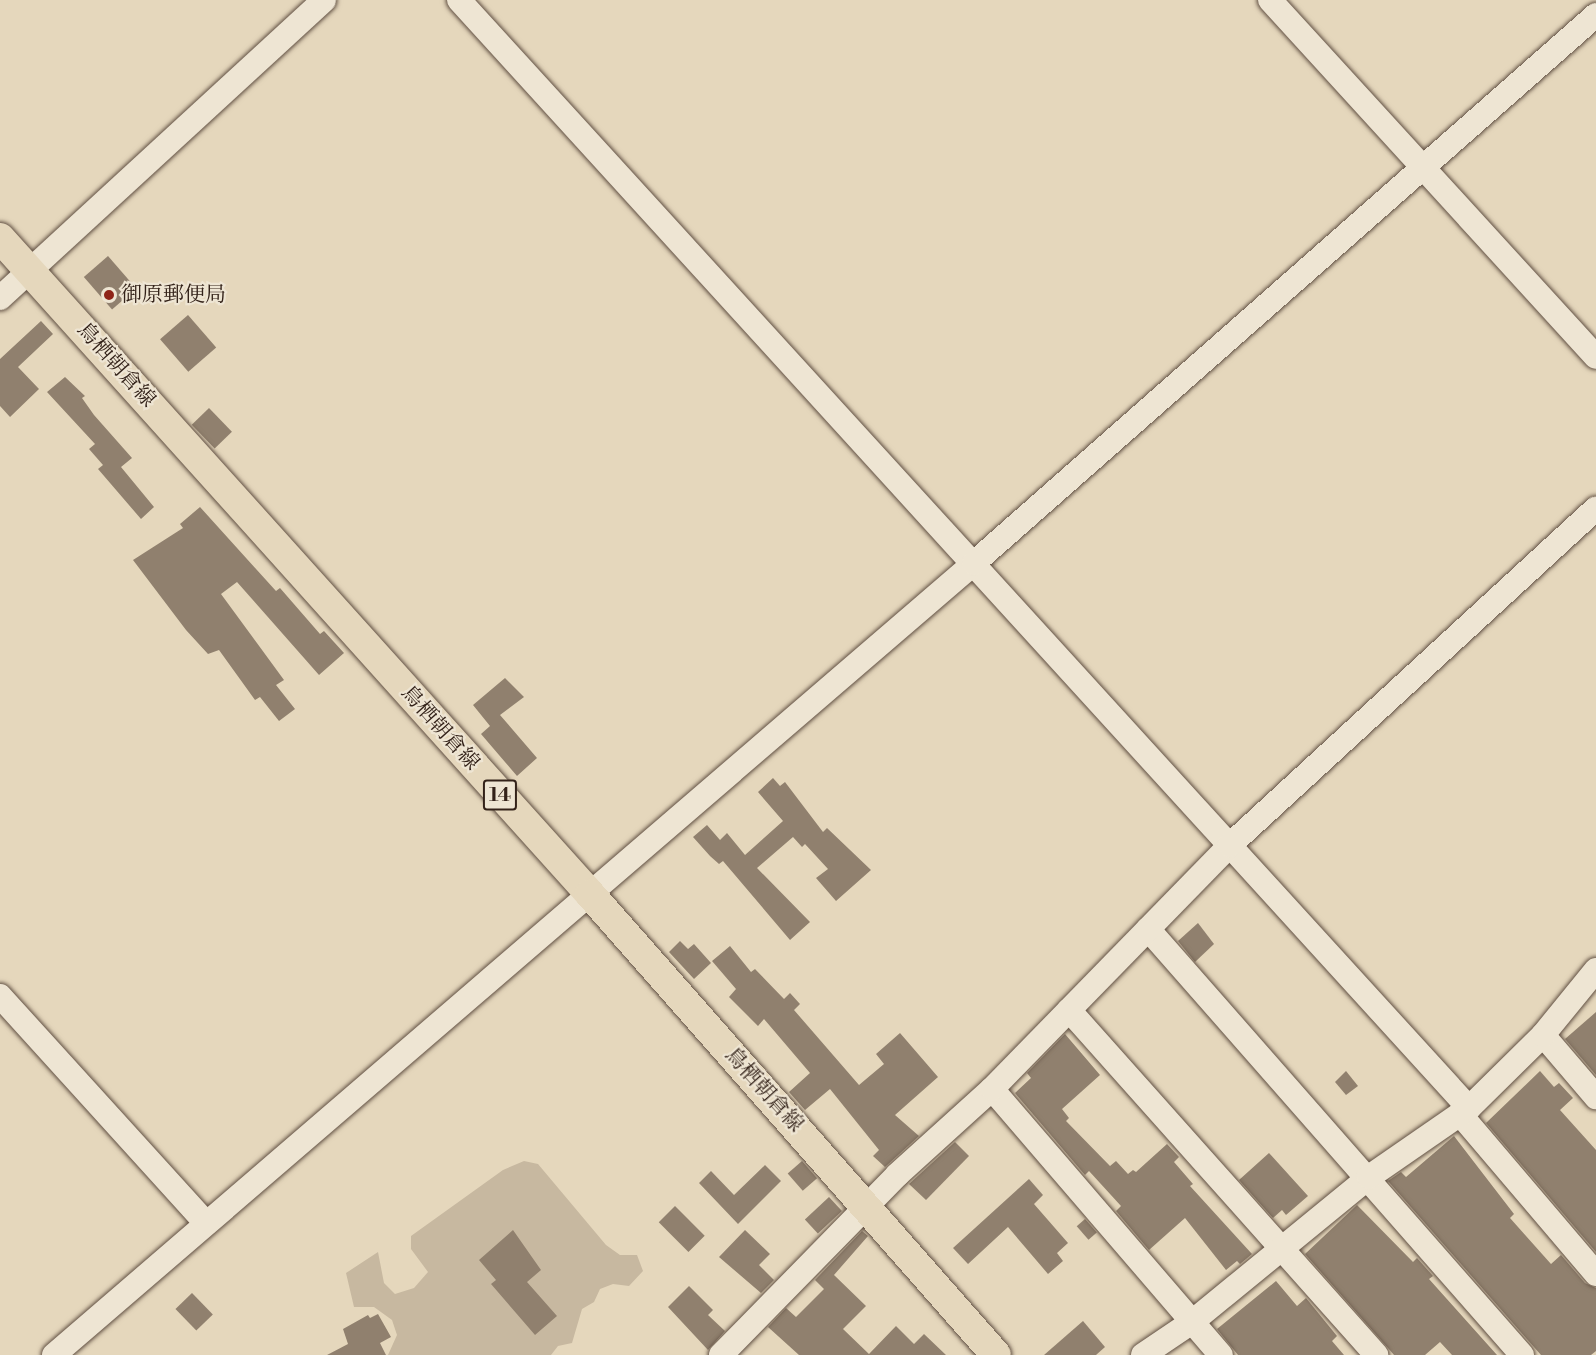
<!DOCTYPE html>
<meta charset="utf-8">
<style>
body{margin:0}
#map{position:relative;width:1596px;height:1355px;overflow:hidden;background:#e5d7bc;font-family:"Libre Bodoni","Noto Serif JP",serif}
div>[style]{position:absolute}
.green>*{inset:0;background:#c7b8a0}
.building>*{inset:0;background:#90806e;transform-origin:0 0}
.roads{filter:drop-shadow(0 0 2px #604f42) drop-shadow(0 0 2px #604f42)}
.minor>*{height:24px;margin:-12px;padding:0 12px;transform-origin:12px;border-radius:12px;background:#eee5d3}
.major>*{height:30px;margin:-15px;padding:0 15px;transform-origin:15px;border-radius:15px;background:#e5d7bc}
.dots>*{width:16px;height:16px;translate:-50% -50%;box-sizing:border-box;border:3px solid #eee5d3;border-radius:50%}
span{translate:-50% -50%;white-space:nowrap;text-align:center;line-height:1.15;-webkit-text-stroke:4.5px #eee5d3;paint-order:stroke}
.shield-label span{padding:2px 4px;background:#eee5d3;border:2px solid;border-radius:4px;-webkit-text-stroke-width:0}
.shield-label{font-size:20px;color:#332219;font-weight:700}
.poi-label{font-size:21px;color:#332219}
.left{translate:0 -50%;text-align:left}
.street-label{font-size:21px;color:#332219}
</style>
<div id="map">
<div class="green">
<i style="clip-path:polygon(524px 1161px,538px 1164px,606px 1245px,620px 1255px,637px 1255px,643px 1271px,629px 1286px,613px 1284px,600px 1289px,594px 1302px,582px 1309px,572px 1343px,558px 1346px,551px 1355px,388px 1355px,397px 1335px,392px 1320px,374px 1307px,354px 1307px,346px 1273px,378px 1252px,384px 1283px,395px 1294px,414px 1288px,428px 1272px,411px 1249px,411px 1236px,503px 1170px)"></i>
</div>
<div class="building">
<i style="left:108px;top:256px;width:43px;height:32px;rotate:49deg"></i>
<i style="left:188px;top:315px;width:43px;height:37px;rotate:49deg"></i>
<i style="clip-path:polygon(41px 321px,53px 334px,18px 367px,39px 389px,10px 417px,0 406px,0 359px)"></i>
<i style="clip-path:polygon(65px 377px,85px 396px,82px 398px,94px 415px,132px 458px,121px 467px,154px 507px,141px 519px,98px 469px,103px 465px,89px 449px,95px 444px,47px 392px)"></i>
<i style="left:209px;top:408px;width:33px;height:24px;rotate:46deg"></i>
<i style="clip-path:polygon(200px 507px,276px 591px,280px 588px,320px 634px,324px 631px,344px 653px,319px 675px,237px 582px,221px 594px,284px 680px,276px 685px,295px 709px,279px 721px,260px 697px,255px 700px,219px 650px,208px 654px,186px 630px,133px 560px,183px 528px,180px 524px)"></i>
<i style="clip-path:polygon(505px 678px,524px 697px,500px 715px,537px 758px,517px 776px,481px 734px,490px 726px,473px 705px)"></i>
<i style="clip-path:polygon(773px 778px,780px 786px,785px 782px,823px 832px,827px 828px,871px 870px,836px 901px,816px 878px,828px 869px,805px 844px,802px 847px,793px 837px,757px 868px,810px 922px,790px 940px,723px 861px,719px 864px,710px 856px,693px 837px,707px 825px,720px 840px,727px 833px,745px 855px,783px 821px,758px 792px)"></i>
<i style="clip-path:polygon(1198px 923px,1214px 944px,1195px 962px,1178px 941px)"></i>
<i style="clip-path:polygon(680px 941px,688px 949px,694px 944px,711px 963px,694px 979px,669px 952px)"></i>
<i style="clip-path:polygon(730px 946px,751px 972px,755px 969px,784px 999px,790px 993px,800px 1004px,794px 1010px,859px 1085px,884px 1064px,876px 1054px,900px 1033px,938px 1077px,895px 1115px,919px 1136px,885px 1167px,873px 1156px,879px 1150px,830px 1089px,805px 1110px,789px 1092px,810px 1073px,764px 1019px,758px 1026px,729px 997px,736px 989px,712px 961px)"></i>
<i style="clip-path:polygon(1596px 1012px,1596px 1075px,1565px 1039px)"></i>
<i style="clip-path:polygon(1065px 1034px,1100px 1075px,1062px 1109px,1069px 1118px,1066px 1121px,1110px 1166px,1116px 1161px,1128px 1174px,1133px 1170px,1136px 1172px,1167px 1144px,1179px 1157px,1174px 1162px,1193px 1184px,1190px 1186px,1252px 1254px,1240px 1264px,1237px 1261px,1226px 1270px,1185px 1218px,1149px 1250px,1116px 1211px,1121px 1206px,1089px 1171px,1085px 1175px,1015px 1093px,1031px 1078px,1027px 1073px)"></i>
<i style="clip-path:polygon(1346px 1071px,1358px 1086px,1346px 1095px,1335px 1082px)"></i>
<i style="clip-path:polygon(1540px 1071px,1554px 1087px,1559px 1083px,1573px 1098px,1560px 1110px,1596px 1150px,1596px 1252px,1486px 1123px)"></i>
<i style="clip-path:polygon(1454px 1136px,1514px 1214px,1510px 1218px,1551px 1264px,1561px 1255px,1585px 1283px,1596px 1288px,1596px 1351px,1591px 1355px,1541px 1355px,1388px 1181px,1401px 1172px,1406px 1177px)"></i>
<i style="clip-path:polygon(955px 1142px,969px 1156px,926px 1200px,909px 1184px)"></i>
<i style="clip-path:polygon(1269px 1153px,1308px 1196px,1286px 1215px,1282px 1210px,1273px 1218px,1239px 1180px)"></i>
<i style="left:802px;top:1161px;width:23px;height:19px;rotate:49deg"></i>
<i style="clip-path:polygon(765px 1165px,781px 1181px,738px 1224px,699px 1183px,711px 1171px,734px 1195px)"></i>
<i style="clip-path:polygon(1029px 1179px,1043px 1195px,1034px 1204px,1068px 1243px,1057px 1253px,1063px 1261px,1048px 1274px,1008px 1227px,968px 1264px,953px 1248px)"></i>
<i style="left:829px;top:1197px;width:19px;height:33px;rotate:47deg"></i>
<i style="clip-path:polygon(1357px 1205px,1413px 1262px,1417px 1258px,1433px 1276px,1429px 1279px,1497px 1355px,1452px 1355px,1440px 1342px,1425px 1355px,1394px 1355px,1388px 1348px,1305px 1254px)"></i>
<i style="left:675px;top:1206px;width:42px;height:23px;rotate:45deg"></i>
<i style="left:1085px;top:1219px;width:18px;height:11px;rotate:49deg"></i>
<i style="clip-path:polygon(513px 1230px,541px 1270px,527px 1282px,557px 1316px,535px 1335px,491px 1284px,496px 1280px,479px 1260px)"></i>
<i style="clip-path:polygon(745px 1230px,770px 1254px,759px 1265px,774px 1280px,761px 1293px,719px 1257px)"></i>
<i style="clip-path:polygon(862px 1231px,868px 1236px,834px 1275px,866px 1306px,843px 1329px,869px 1354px,896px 1326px,914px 1344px,924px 1334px,946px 1355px,799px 1355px,768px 1327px,786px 1308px,796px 1317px,824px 1289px,815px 1280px)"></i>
<i style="clip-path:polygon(1276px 1281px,1297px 1306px,1306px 1298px,1337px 1336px,1332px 1341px,1344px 1355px,1238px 1355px,1217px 1329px)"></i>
<i style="clip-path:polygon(689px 1286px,713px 1310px,708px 1315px,725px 1331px,708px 1350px,668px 1307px)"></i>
<i style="left:192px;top:1293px;width:30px;height:23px;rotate:46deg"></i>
<i style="clip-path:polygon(378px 1314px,391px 1337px,380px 1343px,386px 1355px,327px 1355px,348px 1344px,343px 1329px,368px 1315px,370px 1318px)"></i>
<i style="clip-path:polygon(1083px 1321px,1105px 1347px,1096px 1355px,1044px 1355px)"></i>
</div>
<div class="roads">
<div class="minor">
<i style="left:459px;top:0;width:1499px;rotate:47.65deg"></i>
<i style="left:1270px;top:0;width:483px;rotate:47.6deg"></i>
<i style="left:0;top:298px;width:440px;rotate:-42.6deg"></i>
<i style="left:1148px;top:929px;width:567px;rotate:48.72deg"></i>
<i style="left:0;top:996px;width:307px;rotate:47.8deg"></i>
<i style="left:1069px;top:1010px;width:462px;rotate:48.3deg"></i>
<i style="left:1543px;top:1035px;width:82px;rotate:49.5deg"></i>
<i style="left:992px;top:1089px;width:351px;rotate:49.3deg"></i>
<i style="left:1460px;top:1114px;width:210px;rotate:49.6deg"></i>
<i style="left:54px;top:1355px;width:1214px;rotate:-40.72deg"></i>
<i style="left:974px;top:563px;width:829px;rotate:-41.38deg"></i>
<i style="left:721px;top:1355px;width:252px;rotate:-45.6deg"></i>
<i style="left:897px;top:1175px;width:128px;rotate:-42.2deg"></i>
<i style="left:992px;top:1089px;width:341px;rotate:-45.7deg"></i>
<i style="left:1230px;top:845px;width:497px;rotate:-42.6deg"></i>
<i style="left:1143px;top:1355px;width:59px;rotate:-34deg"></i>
<i style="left:1192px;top:1322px;width:229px;rotate:-39.3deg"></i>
<i style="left:1369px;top:1177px;width:121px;rotate:-34.6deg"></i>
<i style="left:1469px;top:1108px;width:104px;rotate:-44.6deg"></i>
<i style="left:1543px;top:1035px;width:84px;rotate:-50.8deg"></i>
</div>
<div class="major">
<i style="left:0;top:238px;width:882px;rotate:48.03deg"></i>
<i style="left:590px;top:894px;width:614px;rotate:48.63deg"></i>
</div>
</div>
<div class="dots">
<i style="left:109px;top:295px;background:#8f2418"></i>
</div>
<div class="shield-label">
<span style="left:500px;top:795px">14</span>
</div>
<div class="poi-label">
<span class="left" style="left:121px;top:295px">御原郵便局</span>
</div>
<div class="street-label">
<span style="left:116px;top:365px;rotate:48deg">鳥栖朝倉線</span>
<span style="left:440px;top:728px;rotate:48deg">鳥栖朝倉線</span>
<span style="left:764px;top:1090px;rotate:48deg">鳥栖朝倉線</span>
</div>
</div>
